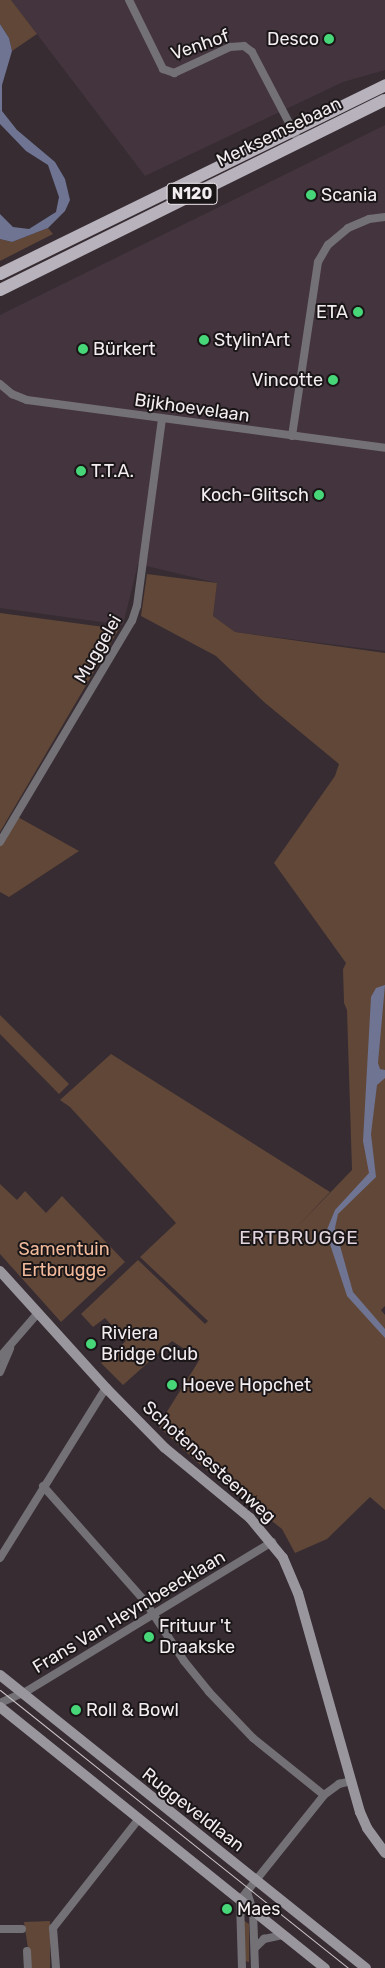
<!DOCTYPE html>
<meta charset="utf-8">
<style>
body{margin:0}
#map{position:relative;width:385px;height:1968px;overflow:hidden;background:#362c32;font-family:Rubik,sans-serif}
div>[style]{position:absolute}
.built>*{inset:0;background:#44343d}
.green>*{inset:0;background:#614738}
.water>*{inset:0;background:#6e7492}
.street>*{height:8px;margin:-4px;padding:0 4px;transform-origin:4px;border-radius:4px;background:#737176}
.secondary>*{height:10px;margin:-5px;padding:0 5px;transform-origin:5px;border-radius:5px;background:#9a969e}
.primary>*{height:12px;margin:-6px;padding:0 6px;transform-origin:6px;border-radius:6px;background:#b7b2bc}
.tram>*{height:1px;margin:-0.5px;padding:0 0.5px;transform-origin:0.5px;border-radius:0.5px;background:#ccc4c8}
.dots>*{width:14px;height:14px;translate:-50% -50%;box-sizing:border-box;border:2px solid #1a1618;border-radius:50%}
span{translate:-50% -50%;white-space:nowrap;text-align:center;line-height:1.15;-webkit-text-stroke:4px #1a1618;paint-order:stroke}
.shield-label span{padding:1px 4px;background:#1a1618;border:1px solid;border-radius:4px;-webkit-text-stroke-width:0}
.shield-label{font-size:16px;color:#f3ecf0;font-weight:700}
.poi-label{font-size:18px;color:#f3ecf0}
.right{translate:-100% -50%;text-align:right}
.left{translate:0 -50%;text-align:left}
.street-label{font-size:18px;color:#f3ecf0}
.park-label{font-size:18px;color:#f2ba9b}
.neighbourhood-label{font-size:19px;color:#e3d5dd;letter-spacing:1px}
</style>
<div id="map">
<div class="built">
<i style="clip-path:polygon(11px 0,385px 0,385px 70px,343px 82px,145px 176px)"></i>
<i style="clip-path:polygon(385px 125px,385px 651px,235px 632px,213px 616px,217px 583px,138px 564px,123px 625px,0 608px,0 315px)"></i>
</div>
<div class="green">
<i style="clip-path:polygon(0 0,11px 0,37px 34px,12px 51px,9px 38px,0 24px)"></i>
<i style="clip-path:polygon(48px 228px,53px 234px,0 261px,0 239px,12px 242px)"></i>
<i style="clip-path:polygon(147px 574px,217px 583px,213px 616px,235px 632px,385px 653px,385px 1306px,381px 1310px,385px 1315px,385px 1510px,370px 1497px,327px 1539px,295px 1553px,282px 1529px,197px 1462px,158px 1426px,200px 1359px,172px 1341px,123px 1385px,101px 1363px,126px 1341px,105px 1318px,93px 1327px,81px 1314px,138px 1260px,205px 1324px,208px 1321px,140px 1257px,176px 1223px,70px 1107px,60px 1100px,111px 1054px,330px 1192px,294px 1230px,352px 1170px,347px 1010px,344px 1003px,343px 969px,346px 963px,274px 863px,335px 776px,339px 764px,264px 702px,216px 656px,141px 616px)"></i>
<i style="clip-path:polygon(0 613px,119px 629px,0 832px)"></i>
<i style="clip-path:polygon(16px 816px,79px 851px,9px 897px,0 892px,0 842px)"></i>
<i style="clip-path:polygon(0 1015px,69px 1084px,59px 1094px,0 1034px)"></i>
<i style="clip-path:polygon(0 1184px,17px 1200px,25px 1191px,46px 1213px,62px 1196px,125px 1262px,61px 1322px,0 1254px)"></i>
<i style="clip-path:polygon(243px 1920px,249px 1924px,249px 1962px,245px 1961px)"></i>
<i style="clip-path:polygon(50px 1921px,50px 1968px,31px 1968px,24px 1922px)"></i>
</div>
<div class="water">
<i style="clip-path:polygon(0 24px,9px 38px,12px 51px,2px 85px,2px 111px,17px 130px,55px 162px,65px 179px,70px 200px,65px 211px,48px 228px,12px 242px,0 239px,0 214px,13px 227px,29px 229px,56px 212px,59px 197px,48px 165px,26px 151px,0 124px)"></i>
<i style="clip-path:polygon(385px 985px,378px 1063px,380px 1069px,385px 1070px,385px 1078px,377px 1085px,371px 1134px,376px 1177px,338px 1214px,335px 1228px,353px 1292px,385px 1329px,385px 1338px,347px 1296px,326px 1232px,335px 1210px,369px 1173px,363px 1141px,371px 997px,376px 988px)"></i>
</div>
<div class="street">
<i style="left:129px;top:0;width:77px;rotate:63.8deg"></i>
<i style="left:163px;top:69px;width:12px;rotate:20deg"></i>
<i style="left:174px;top:73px;width:62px;rotate:-24.9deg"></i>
<i style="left:230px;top:47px;width:14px;rotate:-4deg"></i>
<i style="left:244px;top:46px;width:10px;rotate:37deg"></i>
<i style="left:252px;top:52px;width:102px;rotate:62.4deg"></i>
<i style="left:0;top:384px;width:16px;rotate:40deg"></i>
<i style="left:12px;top:394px;width:16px;rotate:22deg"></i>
<i style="left:27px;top:400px;width:361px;rotate:7.6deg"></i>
<i style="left:292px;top:436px;width:176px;rotate:-81.5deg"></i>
<i style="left:318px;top:262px;width:20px;rotate:-60deg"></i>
<i style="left:328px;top:245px;width:26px;rotate:-40deg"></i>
<i style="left:348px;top:228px;width:23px;rotate:-23deg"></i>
<i style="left:369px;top:219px;width:16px;rotate:-7deg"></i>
<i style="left:0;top:842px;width:257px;rotate:-59.2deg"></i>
<i style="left:132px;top:621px;width:16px;rotate:-72deg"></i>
<i style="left:137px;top:606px;width:189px;rotate:-82.4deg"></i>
<i style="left:0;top:1357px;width:57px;rotate:-49.3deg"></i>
<i style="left:0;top:1372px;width:26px;rotate:-67deg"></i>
<i style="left:43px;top:1486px;width:152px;rotate:48.5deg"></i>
<i style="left:144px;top:1600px;width:73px;rotate:56.7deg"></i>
<i style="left:184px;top:1661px;width:40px;rotate:51deg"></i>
<i style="left:209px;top:1692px;width:64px;rotate:46.3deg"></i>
<i style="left:253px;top:1738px;width:91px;rotate:38.8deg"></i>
<i style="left:0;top:1558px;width:200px;rotate:-58.1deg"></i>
<i style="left:0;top:1703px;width:30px;rotate:-24deg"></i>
<i style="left:27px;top:1691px;width:287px;rotate:-31.3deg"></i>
<i style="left:247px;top:1892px;width:20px;rotate:72deg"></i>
<i style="left:253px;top:1911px;width:57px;rotate:88deg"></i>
<i style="left:0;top:1929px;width:22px"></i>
<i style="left:255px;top:1948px;width:13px;rotate:-45deg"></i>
<i style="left:264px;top:1939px;width:19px;rotate:-12deg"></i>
<i style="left:27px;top:1951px;width:17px;rotate:87deg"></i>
<i style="left:56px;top:1968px;width:40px;rotate:-94.3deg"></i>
<i style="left:53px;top:1928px;width:137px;rotate:-51.8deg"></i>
<i style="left:242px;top:1968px;width:68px;rotate:-91.7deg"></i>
<i style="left:240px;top:1900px;width:134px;rotate:-51.3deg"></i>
<i style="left:324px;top:1795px;width:19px;rotate:-36deg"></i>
<i style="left:339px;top:1784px;width:12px;rotate:-14deg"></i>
</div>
<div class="secondary">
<i style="left:0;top:1271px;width:158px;rotate:47.8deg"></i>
<i style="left:106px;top:1388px;width:84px;rotate:45.5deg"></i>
<i style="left:165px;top:1448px;width:110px;rotate:39.5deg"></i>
<i style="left:250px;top:1518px;width:52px;rotate:50.5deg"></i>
<i style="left:283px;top:1558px;width:38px;rotate:67deg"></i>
<i style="left:298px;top:1593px;width:228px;rotate:74.2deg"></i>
<i style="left:360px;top:1812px;width:17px;rotate:66deg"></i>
<i style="left:367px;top:1828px;width:31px;rotate:54deg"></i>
<i style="left:0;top:1675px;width:469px;rotate:38.7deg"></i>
<i style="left:0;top:1707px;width:417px;rotate:38.8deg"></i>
</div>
<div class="primary">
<i style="left:0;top:274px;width:429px;rotate:-26.1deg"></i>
<i style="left:0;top:290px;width:429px;rotate:-26.3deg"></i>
</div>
<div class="tram">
<i style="left:0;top:1690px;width:445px;rotate:38.6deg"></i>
</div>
<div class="dots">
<i style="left:329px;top:39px;background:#47d779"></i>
<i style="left:311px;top:195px;background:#47d779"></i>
<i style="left:358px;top:312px;background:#47d779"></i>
<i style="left:204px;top:340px;background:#47d779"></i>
<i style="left:83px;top:349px;background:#47d779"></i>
<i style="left:333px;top:380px;background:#47d779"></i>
<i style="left:81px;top:471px;background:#47d779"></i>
<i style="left:319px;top:495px;background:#47d779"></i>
<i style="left:91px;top:1344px;background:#47d779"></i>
<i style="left:172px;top:1385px;background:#47d779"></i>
<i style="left:149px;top:1637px;background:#47d779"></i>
<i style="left:76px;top:1710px;background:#47d779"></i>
<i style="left:227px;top:1909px;background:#47d779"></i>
</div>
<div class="shield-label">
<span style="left:192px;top:194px">N120</span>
</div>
<div class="poi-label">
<span class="right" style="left:319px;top:39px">Desco</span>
<span class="left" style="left:321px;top:195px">Scania</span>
<span class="right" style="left:348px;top:312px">ETA</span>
<span class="left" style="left:214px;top:340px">Stylin'Art</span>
<span class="left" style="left:93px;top:349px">Bürkert</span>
<span class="right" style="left:323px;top:380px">Vincotte</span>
<span class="left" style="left:91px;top:471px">T.T.A.</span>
<span class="right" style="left:309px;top:495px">Koch-Glitsch</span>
<span class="left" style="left:101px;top:1344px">Riviera<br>Bridge Club</span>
<span class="left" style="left:182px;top:1385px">Hoeve Hopchet</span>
<span class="left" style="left:159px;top:1637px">Frituur 't<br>Draakske</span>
<span class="left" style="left:86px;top:1710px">Roll &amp; Bowl</span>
<span class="left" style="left:237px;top:1909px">Maes</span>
</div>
<div class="street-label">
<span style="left:200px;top:45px;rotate:-19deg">Venhof</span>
<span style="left:279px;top:132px;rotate:-26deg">Merksemsebaan</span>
<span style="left:192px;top:408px;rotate:8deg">Bijkhoevelaan</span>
<span style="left:98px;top:649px;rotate:-60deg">Muggelei</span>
<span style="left:209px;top:1462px;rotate:42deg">Schotensesteenweg</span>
<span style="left:129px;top:1612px;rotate:-31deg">Frans Van Heymbeecklaan</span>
<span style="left:193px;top:1810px;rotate:38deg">Ruggeveldlaan</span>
</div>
<div class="park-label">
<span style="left:64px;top:1260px">Samentuin<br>Ertbrugge</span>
</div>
<div class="neighbourhood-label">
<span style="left:299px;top:1238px">ERTBRUGGE</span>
</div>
</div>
